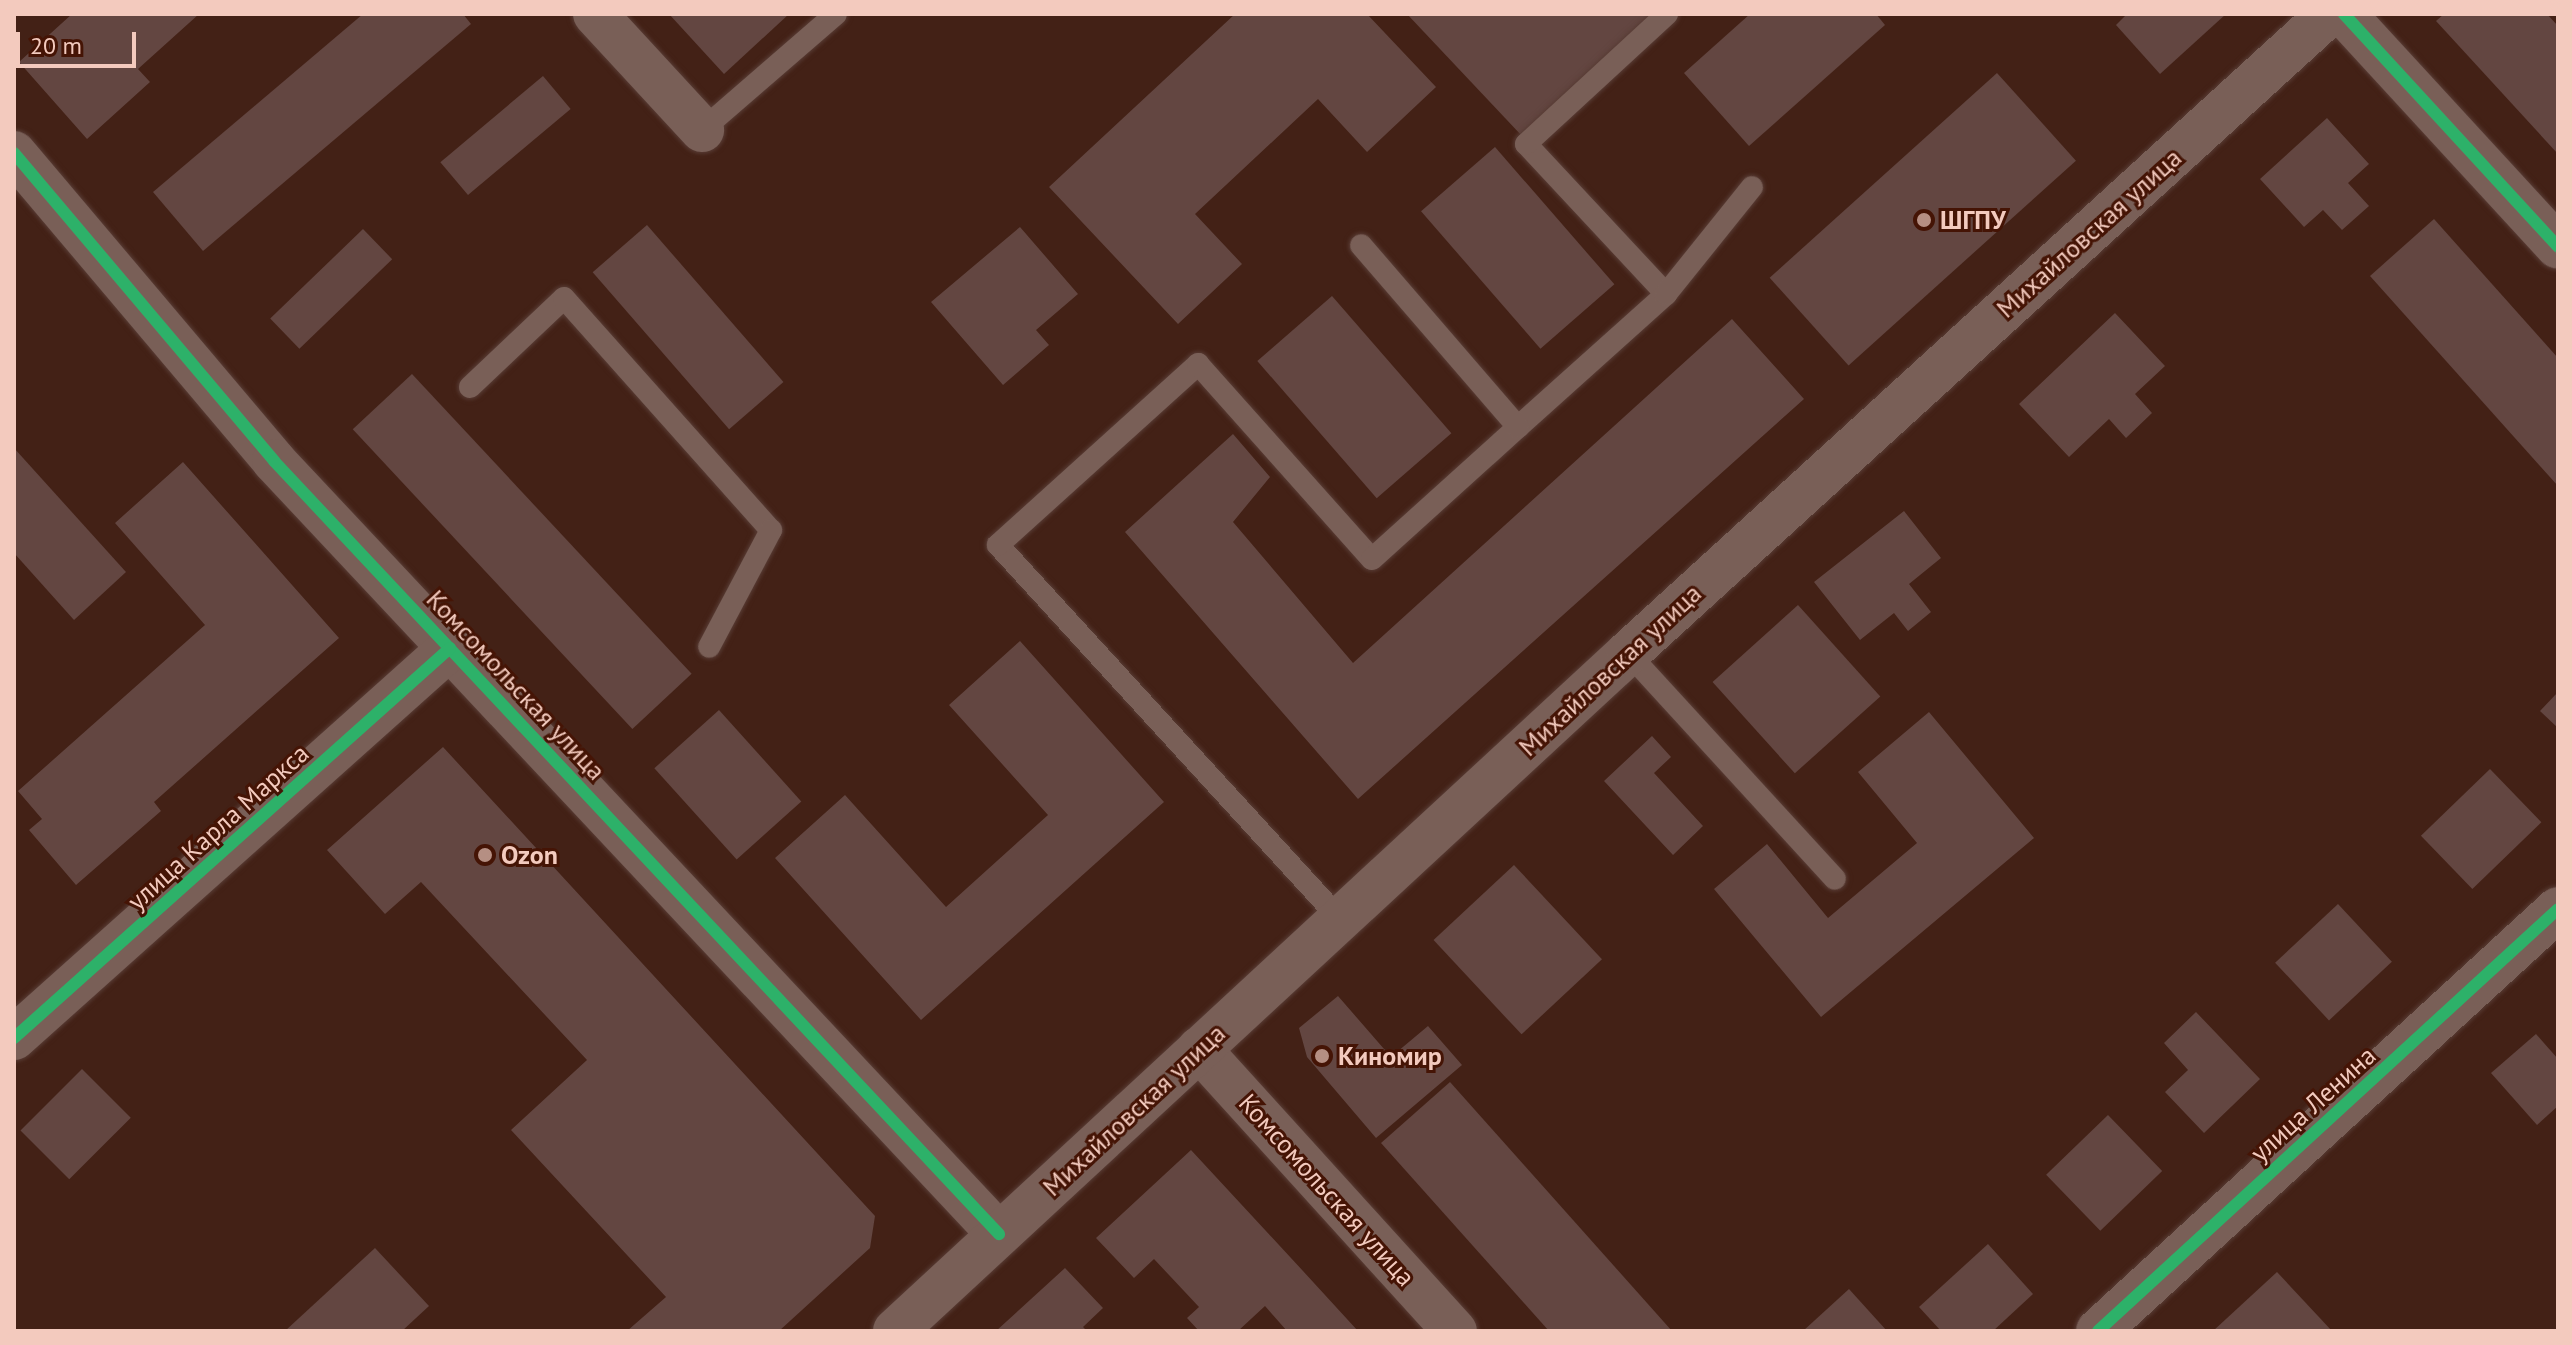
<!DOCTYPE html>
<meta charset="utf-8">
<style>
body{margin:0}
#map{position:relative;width:2572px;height:1345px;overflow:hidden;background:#432116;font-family:"PT Sans",sans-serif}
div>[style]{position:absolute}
.building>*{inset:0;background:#634641;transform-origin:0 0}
.roads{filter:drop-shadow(0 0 2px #583c35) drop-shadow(0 0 2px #583c35)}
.lane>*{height:22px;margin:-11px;padding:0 11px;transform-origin:11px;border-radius:11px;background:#795f57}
.street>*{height:44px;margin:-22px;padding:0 22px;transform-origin:22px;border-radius:22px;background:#795f57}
.secondary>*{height:44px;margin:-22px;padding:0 22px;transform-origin:22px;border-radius:22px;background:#795f57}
.cycleway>*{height:12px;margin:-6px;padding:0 6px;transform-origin:6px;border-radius:6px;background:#2db169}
.dots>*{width:22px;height:22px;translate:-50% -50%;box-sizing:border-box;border:4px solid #451405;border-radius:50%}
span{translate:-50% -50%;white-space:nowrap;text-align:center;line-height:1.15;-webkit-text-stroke:6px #451405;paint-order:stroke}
.poi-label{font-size:26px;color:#f3cabe;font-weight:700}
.left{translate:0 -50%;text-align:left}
.street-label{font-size:26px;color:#f3cabe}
.frame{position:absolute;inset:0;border:16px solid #f3cabe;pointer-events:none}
.scale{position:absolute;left:16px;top:32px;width:120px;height:36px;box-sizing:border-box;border:4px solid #f3cabe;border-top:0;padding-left:10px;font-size:24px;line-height:28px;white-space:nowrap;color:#f3cabe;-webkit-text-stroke:6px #451405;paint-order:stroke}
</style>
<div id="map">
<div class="building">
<i style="clip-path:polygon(72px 14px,199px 14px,138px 69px,150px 82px,87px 139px,19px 62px)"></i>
<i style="clip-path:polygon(363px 14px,463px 14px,471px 24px,203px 251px,153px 192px)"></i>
<i style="clip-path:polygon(669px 14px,789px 14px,724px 74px)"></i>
<i style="clip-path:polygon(1235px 14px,1367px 14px,1436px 87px,1367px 152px,1318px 99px,1195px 214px,1242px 264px,1178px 324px,1049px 187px)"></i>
<i style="clip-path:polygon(1407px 14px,1651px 14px,1522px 136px)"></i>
<i style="clip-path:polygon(1750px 14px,1876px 14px,1885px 25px,1749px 146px,1684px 73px)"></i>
<i style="clip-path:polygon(2127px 14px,2226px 14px,2160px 74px,2116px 25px)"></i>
<i style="clip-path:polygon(2444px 14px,2547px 14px,2558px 26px,2558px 154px,2436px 21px)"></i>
<i style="left:1997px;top:73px;width:118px;height:306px;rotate:48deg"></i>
<i style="left:543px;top:76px;width:43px;height:134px;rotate:50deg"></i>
<i style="clip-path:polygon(2327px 118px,2369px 164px,2348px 183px,2369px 206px,2342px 230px,2323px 210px,2304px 227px,2260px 179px)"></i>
<i style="left:1495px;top:147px;width:182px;height:98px;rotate:49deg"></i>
<i style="clip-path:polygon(2434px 219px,2558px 358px,2558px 486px,2370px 276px)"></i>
<i style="left:647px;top:225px;width:208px;height:72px;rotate:49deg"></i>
<i style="clip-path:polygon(1020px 227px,1078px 294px,1036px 330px,1049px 345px,1003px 385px,931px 302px)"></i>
<i style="left:363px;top:229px;width:42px;height:129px;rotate:46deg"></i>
<i style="left:1332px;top:296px;width:182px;height:99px;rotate:49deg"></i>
<i style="clip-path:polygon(2115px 313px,2165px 366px,2135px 394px,2152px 413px,2126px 438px,2109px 419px,2069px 457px,2019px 404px)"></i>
<i style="clip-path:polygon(1732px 319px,1804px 399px,1358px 799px,1125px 532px,1233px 434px,1270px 477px,1233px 522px,1353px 663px)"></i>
<i style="left:412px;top:374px;width:410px;height:81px;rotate:47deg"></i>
<i style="clip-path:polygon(14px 448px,126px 572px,74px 620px,14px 553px)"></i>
<i style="clip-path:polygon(183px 462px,339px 638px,154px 802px,161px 811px,76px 885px,29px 830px,42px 819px,18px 791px,205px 625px,115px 523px)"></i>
<i style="clip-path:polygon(1904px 511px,1941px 558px,1909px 584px,1931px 612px,1908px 631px,1894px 613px,1860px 640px,1814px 582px)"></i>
<i style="left:1798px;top:605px;width:123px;height:115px;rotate:48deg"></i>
<i style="clip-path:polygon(1020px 641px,1164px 802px,921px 1020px,775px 858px,845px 795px,946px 907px,1048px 815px,949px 705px)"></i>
<i style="clip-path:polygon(2558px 692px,2558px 728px,2540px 711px)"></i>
<i style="left:719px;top:710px;width:123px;height:87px;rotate:48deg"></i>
<i style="clip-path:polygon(1929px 712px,2034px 838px,1821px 1017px,1714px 889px,1767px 844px,1828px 918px,1917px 843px,1858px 772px)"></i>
<i style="clip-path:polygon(1652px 736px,1671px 757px,1654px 773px,1703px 826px,1673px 855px,1604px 781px)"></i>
<i style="clip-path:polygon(443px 747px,875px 1216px,870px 1248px,779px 1331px,627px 1331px,666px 1297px,511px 1130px,587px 1060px,421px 882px,385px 914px,327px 850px)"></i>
<i style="left:2490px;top:769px;width:74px;height:96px;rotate:46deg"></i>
<i style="left:1514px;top:865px;width:129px;height:110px;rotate:47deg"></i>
<i style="left:2338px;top:904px;width:79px;height:86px;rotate:47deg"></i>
<i style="clip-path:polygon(1338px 996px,1391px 1057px,1428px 1026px,1462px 1065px,1376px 1138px,1307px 1057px,1299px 1028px)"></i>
<i style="clip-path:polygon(2196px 1012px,2260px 1079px,2204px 1133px,2165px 1092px,2188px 1070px,2164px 1043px)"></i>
<i style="clip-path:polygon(2536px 1034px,2558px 1059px,2558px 1106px,2537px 1125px,2491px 1073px)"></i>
<i style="left:82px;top:1069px;width:69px;height:87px;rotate:45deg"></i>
<i style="clip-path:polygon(1450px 1082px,1672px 1331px,1549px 1331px,1381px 1143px)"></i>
<i style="left:2108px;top:1115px;width:78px;height:86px;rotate:46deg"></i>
<i style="clip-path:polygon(1191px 1150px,1303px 1271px,1358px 1331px,1287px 1331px,1265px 1306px,1238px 1331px,1199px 1331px,1187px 1318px,1199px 1307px,1154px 1259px,1134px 1278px,1096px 1238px)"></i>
<i style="clip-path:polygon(1988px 1244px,2033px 1294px,1993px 1331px,1941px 1331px,1919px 1307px)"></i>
<i style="clip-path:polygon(375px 1248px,429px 1306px,402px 1331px,285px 1331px)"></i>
<i style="clip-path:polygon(1065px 1268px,1103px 1308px,1083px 1327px,1087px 1331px,996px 1331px)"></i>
<i style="clip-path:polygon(2277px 1272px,2332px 1331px,2213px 1331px)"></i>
<i style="clip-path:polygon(1849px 1289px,1887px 1331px,1803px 1331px)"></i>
</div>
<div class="roads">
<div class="lane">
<i style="left:702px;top:130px;width:177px;rotate:-40.9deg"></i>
<i style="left:1666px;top:294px;width:205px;rotate:-133deg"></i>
<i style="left:1526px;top:144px;width:192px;rotate:-42.7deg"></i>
<i style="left:470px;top:387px;width:129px;rotate:-43.4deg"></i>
<i style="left:564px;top:298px;width:311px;rotate:48.3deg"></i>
<i style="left:771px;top:530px;width:132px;rotate:117.9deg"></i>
<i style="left:1518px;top:427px;width:199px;rotate:-41.9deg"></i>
<i style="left:1666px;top:294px;width:137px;rotate:-51.2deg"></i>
<i style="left:1628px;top:653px;width:306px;rotate:47.5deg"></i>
<i style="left:1340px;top:919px;width:507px;rotate:-132.44deg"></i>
<i style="left:998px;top:545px;width:270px;rotate:-42.1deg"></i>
<i style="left:1198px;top:364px;width:261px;rotate:48.3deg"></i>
<i style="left:1372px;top:559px;width:197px;rotate:-42.1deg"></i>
<i style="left:1518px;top:427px;width:240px;rotate:-130.8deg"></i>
</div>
<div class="street">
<i style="left:595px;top:14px;width:158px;rotate:47.3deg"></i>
<i style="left:2344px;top:14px;width:316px;rotate:47.4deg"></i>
<i style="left:14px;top:153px;width:403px;rotate:49.8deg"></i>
<i style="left:274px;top:461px;width:1060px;rotate:46.84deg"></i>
<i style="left:14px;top:1038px;width:585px;rotate:-41.81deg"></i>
</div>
<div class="secondary">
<i style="left:1199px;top:1049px;width:381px;rotate:47.8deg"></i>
<i style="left:895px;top:1331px;width:998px;rotate:-42.77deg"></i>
<i style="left:1628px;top:653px;width:949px;rotate:-42.35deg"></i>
<i style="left:2098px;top:1331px;width:624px;rotate:-42.53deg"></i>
</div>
</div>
<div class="cycleway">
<i style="left:2344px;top:14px;width:316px;rotate:47.4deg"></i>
<i style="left:14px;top:153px;width:403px;rotate:49.8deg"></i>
<i style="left:274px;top:461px;width:1060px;rotate:46.84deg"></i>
<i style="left:14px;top:1038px;width:585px;rotate:-41.81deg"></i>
<i style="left:2098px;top:1331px;width:624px;rotate:-42.53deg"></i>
</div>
<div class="dots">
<i style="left:1924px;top:220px;background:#b58f83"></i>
<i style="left:485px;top:855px;background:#b58f83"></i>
<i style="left:1322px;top:1056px;background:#b58f83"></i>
</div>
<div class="poi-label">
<span class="left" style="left:1940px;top:220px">ШГПУ</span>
<span class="left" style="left:501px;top:855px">Ozon</span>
<span class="left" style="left:1338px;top:1056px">Киномир</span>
</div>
<div class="street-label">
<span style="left:2089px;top:233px;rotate:-42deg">Михайловская улица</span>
<span style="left:1610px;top:670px;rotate:-43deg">Михайловская улица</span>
<span style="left:516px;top:685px;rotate:47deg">Комсомольская улица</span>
<span style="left:218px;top:827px;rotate:-42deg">улица Карла Маркса</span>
<span style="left:2313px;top:1104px;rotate:-42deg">улица Ленина</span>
<span style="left:1134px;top:1110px;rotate:-43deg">Михайловская улица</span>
<span style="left:1327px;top:1190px;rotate:48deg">Комсомольская улица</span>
</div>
<div class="frame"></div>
<div class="scale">20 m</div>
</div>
